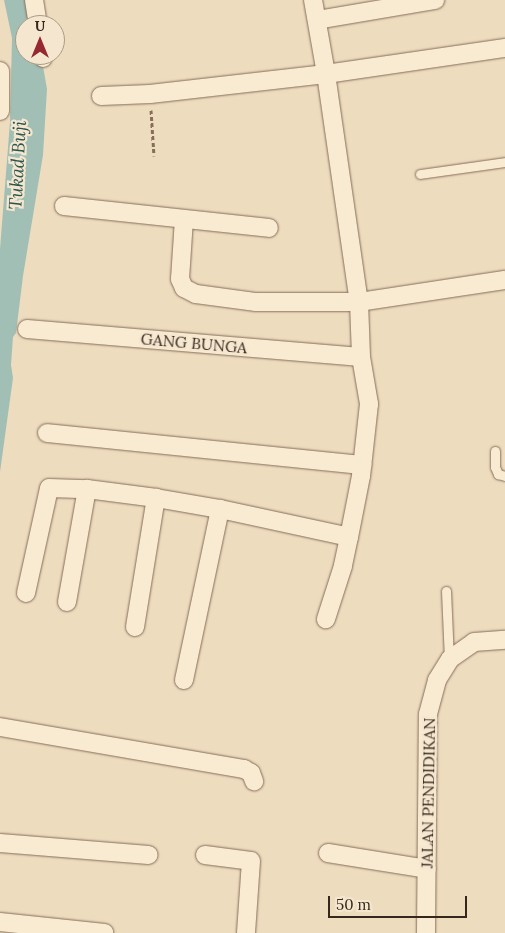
<!DOCTYPE html>
<style>
body{margin:0}
#map{position:relative;width:505px;height:933px;overflow:hidden;background:#eedcbf;font-family:Lora,serif}
div>[style]{position:absolute}
.water>*{inset:0;background:#a2bfb5}
.path>*{height:3px;margin-top:-1.5px;transform-origin:0;background:repeating-linear-gradient(90deg,#866d58 0 4px,transparent 0 6.5px)}
.roads{filter:drop-shadow(0 0 1px #866d58) drop-shadow(0 0 1px #866d58)}
.service>*{height:9px;margin:-4.5px;padding:0 4.5px;transform-origin:4.5px;border-radius:4.5px;background:#f9ead2}
.minor>*{height:18px;margin:-9px;padding:0 9px;transform-origin:9px;border-radius:9px;background:#f9ead2}
span{translate:-50% -50%;white-space:nowrap;text-align:center;line-height:1.15;-webkit-text-stroke:4.5px #f5e7cf;paint-order:stroke}
.street-label{font-size:16px;color:#36271c}
.water-label{font-size:18px;color:#2b5650;font-style:italic}
.north{position:absolute;left:15px;top:15px;width:50px;height:50px;box-sizing:border-box;background:#f5e7cf;border:1px solid #a99a87;border-radius:50%;rotate:0deg;font-size:14px;font-weight:700;line-height:20px;text-align:center;color:#36271c}
.north::after{content:'';display:block;margin:auto;width:18px;height:22px;background:#952831;clip-path:polygon(50% 0,100% 100%,50% 72%,0 100%)}
.scale{position:absolute;left:328px;top:896px;width:139px;height:22px;box-sizing:border-box;border:2px solid #36271c;border-top:0;padding-left:6px;font-size:15px;line-height:18px;white-space:nowrap;color:#36271c;-webkit-text-stroke:4px #f5e7cf;paint-order:stroke}
</style>
<div id="map">
<div class="water">
<i style="clip-path:polygon(4px 0,31px 0,36px 25px,25px 25px,25px 55px,41px 55px,47px 89px,43px 155px,23px 276px,16px 333px,13px 337px,11px 365px,13px 378px,0 472px,0 249px,10px 122px,12px 38px)"></i>
</div>
<div class="path">
<i style="left:151px;top:110px;width:46px;rotate:86.3deg"></i>
</div>
<div class="roads">
<div class="service">
<i style="left:420px;top:174px;width:86px;rotate:-8deg"></i>
<i style="left:495px;top:451px;width:16px;rotate:90deg"></i>
<i style="left:495px;top:467px;width:8px;rotate:67deg"></i>
<i style="left:498px;top:474px;width:7px;rotate:16deg"></i>
<i style="left:446px;top:591px;width:68px;rotate:87.5deg"></i>
</div>
<div class="minor">
<i style="left:34px;top:0;width:25px;rotate:81deg"></i>
<i style="left:313px;top:0;width:75px;rotate:80deg"></i>
<i style="left:326px;top:74px;width:230px;rotate:81.8deg"></i>
<i style="left:359px;top:302px;width:55px;rotate:87.9deg"></i>
<i style="left:361px;top:357px;width:48px;rotate:80.3deg"></i>
<i style="left:369px;top:404px;width:72px;rotate:96.3deg"></i>
<i style="left:361px;top:476px;width:62px;rotate:101.1deg"></i>
<i style="left:349px;top:537px;width:30px;rotate:102deg"></i>
<i style="left:343px;top:566px;width:56px;rotate:107.8deg"></i>
<i style="left:317px;top:20px;width:120px;rotate:-9.6deg"></i>
<i style="left:42px;top:55px;width:3px;rotate:72deg"></i>
<i style="left:0;top:71px;width:40px;rotate:90deg"></i>
<i style="left:101px;top:96px;width:49px;rotate:-2.3deg"></i>
<i style="left:150px;top:94px;width:177px;rotate:-6.5deg"></i>
<i style="left:326px;top:74px;width:181px;rotate:-8.3deg"></i>
<i style="left:64px;top:206px;width:206px;rotate:6.1deg"></i>
<i style="left:184px;top:219px;width:60px;rotate:93.8deg"></i>
<i style="left:180px;top:279px;width:10px;rotate:66deg"></i>
<i style="left:184px;top:288px;width:13px;rotate:27deg"></i>
<i style="left:196px;top:294px;width:61px;rotate:7.6deg"></i>
<i style="left:256px;top:302px;width:103px"></i>
<i style="left:359px;top:302px;width:148px;rotate:-8.6deg"></i>
<i style="left:27px;top:329px;width:335px;rotate:4.8deg"></i>
<i style="left:47px;top:433px;width:317px;rotate:5.8deg"></i>
<i style="left:26px;top:593px;width:107px;rotate:-77.6deg"></i>
<i style="left:49px;top:488px;width:38px;rotate:2deg"></i>
<i style="left:87px;top:489px;width:70px;rotate:7.4deg"></i>
<i style="left:156px;top:498px;width:65px;rotate:9.8deg"></i>
<i style="left:220px;top:509px;width:132px;rotate:12.2deg"></i>
<i style="left:67px;top:602px;width:115px;rotate:-80deg"></i>
<i style="left:135px;top:627px;width:131px;rotate:-80.8deg"></i>
<i style="left:184px;top:680px;width:175px;rotate:-78.1deg"></i>
<i style="left:0;top:727px;width:248px;rotate:9.8deg"></i>
<i style="left:244px;top:769px;width:8px;rotate:30deg"></i>
<i style="left:251px;top:773px;width:9px;rotate:69deg"></i>
<i style="left:0;top:843px;width:149px;rotate:4.6deg"></i>
<i style="left:328px;top:853px;width:100px;rotate:9.2deg"></i>
<i style="left:205px;top:855px;width:46px;rotate:7.4deg"></i>
<i style="left:251px;top:861px;width:72px;rotate:94deg"></i>
<i style="left:0;top:922px;width:105px;rotate:6deg"></i>
<i style="left:426px;top:933px;width:219px;rotate:-89.5deg"></i>
<i style="left:428px;top:714px;width:35px;rotate:-75deg"></i>
<i style="left:437px;top:680px;width:25px;rotate:-58deg"></i>
<i style="left:450px;top:659px;width:29px;rotate:-35deg"></i>
<i style="left:474px;top:642px;width:31px;rotate:-4deg"></i>
</div>
</div>
<div class="street-label">
<span style="left:194px;top:343px;rotate:5deg">GANG BUNGA</span>
<span style="left:428px;top:793px;rotate:-89deg">JALAN PENDIDIKAN</span>
</div>
<div class="water-label">
<span style="left:18px;top:165px;rotate:-87deg">Tukad Buji</span>
</div>
<div class="north">U</div>
<div class="scale">50 m</div>
</div>
